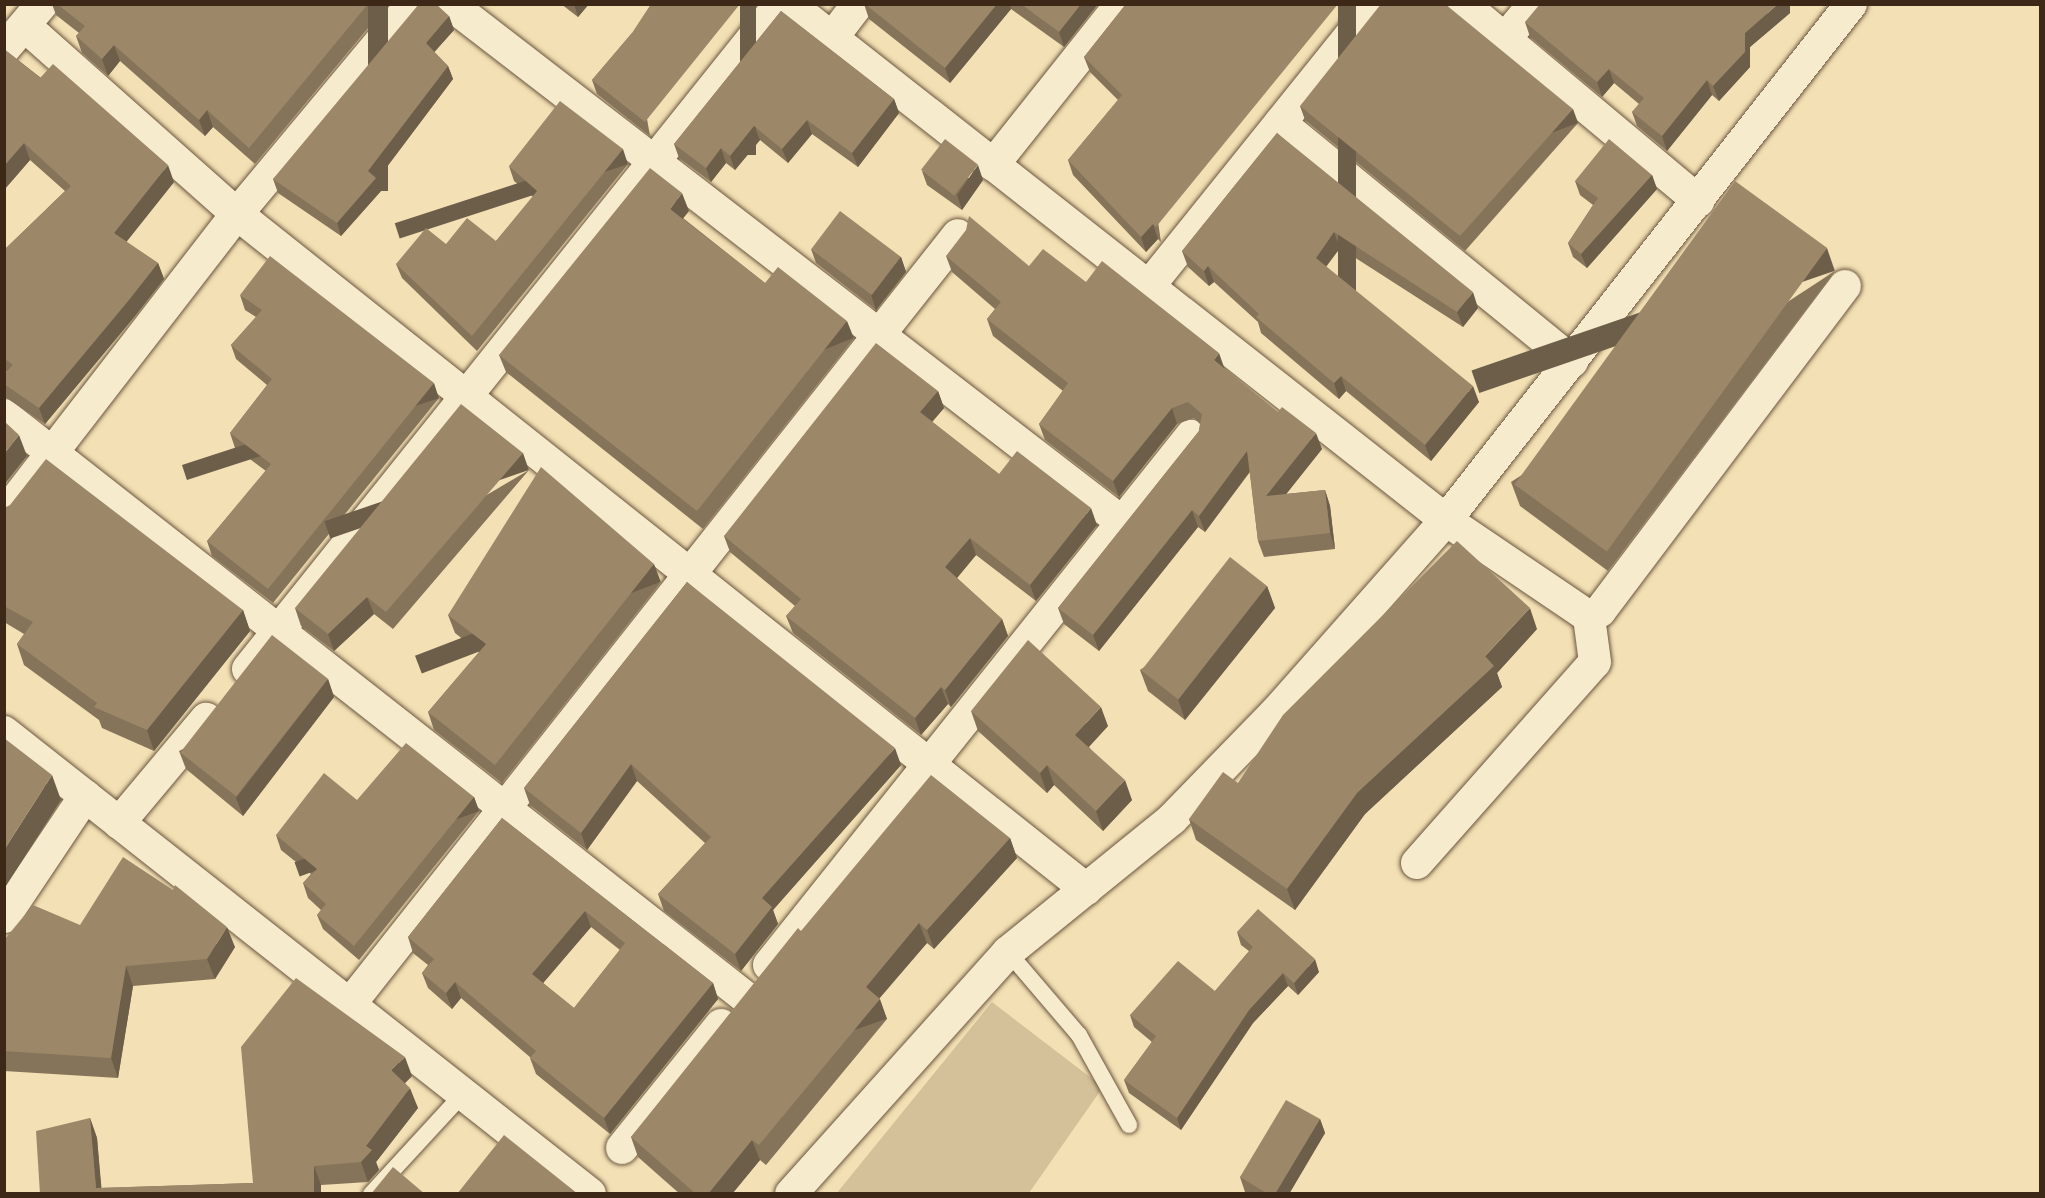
<!DOCTYPE html>
<style>
body{margin:0}
#map{position:relative;width:2045px;height:1198px;overflow:hidden;background:#f3e0b4;font-family:"IM FELL Double Pica",serif}
div>[style]{position:absolute}
.green>*{inset:0;background:#d4c199}
.roads{filter:drop-shadow(0 0 2px #6a553e) drop-shadow(0 0 2px #6a553e)}
.lane>*{height:16px;margin:-8px;padding:0 8px;transform-origin:8px;border-radius:8px;background:#f7ebce}
.street>*{height:32px;margin:-16px;padding:0 16px;transform-origin:16px;border-radius:16px;background:#f7ebce}
.wall>*{inset:0;background:#86745a}
.shaded-wall>*{inset:0;background:#6d5e4a;transform-origin:0 0}
.building>*{inset:0;background:#9c8769;transform-origin:0 0}
span{translate:-50% -50%;white-space:nowrap;text-align:center;line-height:1.15;-webkit-text-stroke:4.5px #f7ebce;paint-order:stroke}
.frame{position:absolute;inset:0;border:6px solid #3d2717;pointer-events:none}
</style>
<div id="map">
<div class="green">
<i style="clip-path:polygon(992px 1002px,1103px 1087px,1029px 1193px,836px 1194px)"></i>
</div>
<div class="roads">
<div class="lane">
<i style="left:1008px;top:952px;width:109px;rotate:49.5deg"></i>
<i style="left:1079px;top:1035px;width:103px;rotate:60.9deg"></i>
<i style="left:371px;top:1194px;width:137px;rotate:-47.4deg"></i>
</div>
<div class="street">
<i style="left:450px;top:4px;width:848px;rotate:37.63deg"></i>
<i style="left:789px;top:4px;width:835px;rotate:38.15deg"></i>
<i style="left:1446px;top:520px;width:173px;rotate:34.1deg"></i>
<i style="left:1589px;top:617px;width:13px;rotate:-29deg"></i>
<i style="left:1600px;top:611px;width:407px;rotate:-53deg"></i>
<i style="left:1463px;top:4px;width:307px;rotate:39.9deg"></i>
<i style="left:25px;top:26px;width:283px;rotate:41.6deg"></i>
<i style="left:237px;top:214px;width:1085px;rotate:38.49deg"></i>
<i style="left:832px;top:38px;width:43px;rotate:-52.6deg"></i>
<i style="left:1505px;top:39px;width:45px;rotate:-50.4deg"></i>
<i style="left:4px;top:49px;width:59px;rotate:-49.8deg"></i>
<i style="left:1280px;top:123px;width:377px;rotate:39.2deg"></i>
<i style="left:993px;top:165px;width:206px;rotate:-51.5deg"></i>
<i style="left:1149px;top:286px;width:362px;rotate:-51.2deg"></i>
<i style="left:4px;top:415px;width:941px;rotate:38.14deg"></i>
<i style="left:4px;top:515px;width:381px;rotate:-52.3deg"></i>
<i style="left:237px;top:214px;width:273px;rotate:-50.2deg"></i>
<i style="left:248px;top:669px;width:852px;rotate:-51.34deg"></i>
<i style="left:4px;top:732px;width:746px;rotate:38.25deg"></i>
<i style="left:119px;top:823px;width:136px;rotate:-50.1deg"></i>
<i style="left:1417px;top:863px;width:268px;rotate:-48.5deg"></i>
<i style="left:1595px;top:662px;width:45px;rotate:-97.6deg"></i>
<i style="left:4px;top:917px;width:146px;rotate:-56.2deg"></i>
<i style="left:769px;top:965px;width:677px;rotate:-51.42deg"></i>
<i style="left:350px;top:1004px;width:980px;rotate:-51.67deg"></i>
<i style="left:622px;top:1148px;width:158px;rotate:-51.2deg"></i>
<i style="left:791px;top:1194px;width:325px;rotate:-48.1deg"></i>
<i style="left:1008px;top:952px;width:211px;rotate:-39deg"></i>
<i style="left:1172px;top:819px;width:149px;rotate:-45.8deg"></i>
<i style="left:1276px;top:712px;width:256px;rotate:-48.5deg"></i>
<i style="left:1446px;top:520px;width:656px;rotate:-51.87deg"></i>
</div>
</div>
<div class="wall">
<i style="clip-path:polygon(52px 4px,388px 4px,255px 164px,213px 127px,205px 136px,120px 61px,108px 76px,82px 53px,76px 36px,79px 33px,56px 15px)"></i>
<i style="clip-path:polygon(561px 4px,589px 4px,578px 17px)"></i>
<i style="clip-path:polygon(864px 4px,1098px 4px,1064px 47px,1011px 9px,950px 83px,869px 19px)"></i>
<i style="clip-path:polygon(1126px 4px,1161px 242px,1158px 239px,1146px 252px,1073px 175px,1068px 160px,1118px 100px,1090px 72px,1084px 57px)"></i>
<i style="clip-path:polygon(781px 11px,894px 99px,899px 113px,858px 167px,812px 134px,788px 163px,760px 140px,735px 170px,726px 163px,711px 182px,679px 158px,674px 144px)"></i>
<i style="clip-path:polygon(1790px 13px,1750px 47px,1750px 67px,1719px 101px,1712px 95px,1667px 151px,1637px 126px,1632px 112px,1639px 104px,1614px 83px,1602px 97px,1530px 37px,1525px 22px)"></i>
<i style="clip-path:polygon(449px 16px,454px 30px,434px 52px,448px 66px,453px 79px,377px 180px,381px 191px,341px 236px,278px 193px,273px 179px)"></i>
<i style="clip-path:polygon(632px 33px,650px 136px,597px 94px,592px 80px)"></i>
<i style="clip-path:polygon(4px 49px,174px 182px,126px 242px,158px 263px,164px 279px,135px 316px,45px 424px,5px 397px,4px 396px,4px 374px,7px 372px,4px 370px,4px 250px,65px 191px,30px 160px,4px 190px)"></i>
<i style="clip-path:polygon(1300px 106px,1578px 123px,1465px 251px,1305px 120px)"></i>
<i style="clip-path:polygon(1277px 133px,1478px 308px,1463px 327px,1340px 248px,1326px 267px,1479px 402px,1431px 461px,1346px 391px,1339px 399px,1261px 333px,1258px 322px,1214px 282px,1209px 286px,1188px 267px,1182px 251px)"></i>
<i style="clip-path:polygon(628px 164px,477px 351px,402px 278px,396px 264px,446px 244px,496px 241px,533px 197px,514px 181px,509px 166px)"></i>
<i style="clip-path:polygon(922px 171px,983px 180px,962px 210px,927px 185px)"></i>
<i style="clip-path:polygon(1652px 175px,1657px 189px,1587px 268px,1573px 257px,1568px 243px,1593px 205px,1580px 195px,1575px 181px)"></i>
<i style="clip-path:polygon(689px 211px,683px 218px,765px 283px,854px 338px,703px 529px,506px 372px,499px 355px)"></i>
<i style="clip-path:polygon(811px 249px,901px 257px,906px 272px,876px 310px,816px 263px)"></i>
<i style="clip-path:polygon(946px 256px,1029px 266px,1086px 282px,1225px 369px,1322px 449px,1286px 494px,1325px 490px,1330px 506px,1335px 549px,1264px 557px,1258px 541px,1250px 472px,1205px 532px,1198px 527px,1099px 651px,1064px 624px,1058px 608px,1199px 431px,1200px 424px,1194px 418px,1177px 424px,1119px 497px,1045px 440px,1039px 424px,1063px 391px,993px 336px,987px 319px,995px 309px,952px 272px)"></i>
<i style="clip-path:polygon(1835px 271px,1608px 571px,1520px 506px,1511px 482px)"></i>
<i style="clip-path:polygon(240px 295px,439px 398px,273px 603px,212px 556px,207px 541px,266px 471px,235px 448px,230px 433px,267px 385px,236px 359px,231px 345px,256px 317px,245px 310px)"></i>
<i style="clip-path:polygon(938px 391px,944px 408px,932px 422px,999px 474px,1097px 525px,1036px 601px,976px 555px,957px 578px,1002px 619px,1008px 636px,951px 707px,948px 704px,921px 735px,793px 633px,786px 616px,795px 606px,730px 552px,724px 536px)"></i>
<i style="clip-path:polygon(529px 470px,393px 629px,374px 614px,334px 651px,301px 626px,295px 608px)"></i>
<i style="clip-path:polygon(4px 508px,243px 610px,250px 631px,154px 751px,102px 728px,99px 720px,24px 665px,17px 644px,24px 634px,4px 622px)"></i>
<i style="clip-path:polygon(661px 582px,502px 783px,434px 730px,428px 712px,479px 652px,455px 633px,448px 615px)"></i>
<i style="clip-path:polygon(687px 582px,901px 765px,773px 910px,778px 924px,741px 971px,664px 911px,658px 894px,705px 843px,637px 781px,587px 850px,530px 805px,524px 788px)"></i>
<i style="clip-path:polygon(1267px 586px,1275px 608px,1185px 720px,1148px 691px,1140px 670px)"></i>
<i style="clip-path:polygon(1537px 629px,1497px 673px,1502px 687px,1365px 814px,1295px 910px,1196px 840px,1189px 819px,1238px 783px)"></i>
<i style="clip-path:polygon(328px 679px,334px 697px,243px 816px,186px 769px,179px 751px)"></i>
<i style="clip-path:polygon(971px 711px,1108px 726px,1089px 747px,1132px 800px,1103px 831px,1054px 785px,1047px 793px,978px 731px)"></i>
<i style="clip-path:polygon(474px 797px,479px 811px,359px 960px,323px 929px,317px 915px,321px 910px,308px 898px,303px 883px,311px 874px,281px 850px,276px 835px,357px 800px)"></i>
<i style="clip-path:polygon(evenodd,502px 818px,713px 983px,718px 999px,610px 1134px,536px 1074px,530px 1058px,531px 1058px,461px 998px,452px 1009px,428px 988px,422px 973px,428px 965px,413px 953px,408px 937px,502px 818px,591px 927px,620px 950px,574px 1008px,543px 983px,591px 927px)"></i>
<i style="clip-path:polygon(1010px 838px,1017px 858px,934px 949px,927px 943px,879px 998px,887px 1019px,766px 1165px,760px 1160px,732px 1194px,680px 1194px,638px 1157px,631px 1137px,801px 931px)"></i>
<i style="clip-path:polygon(80px 925px,235px 947px,215px 979px,133px 986px,118px 1078px,4px 1071px,4px 940px)"></i>
<i style="clip-path:polygon(1237px 932px,1319px 972px,1298px 995px,1288px 986px,1253px 1023px,1181px 1130px,1129px 1093px,1124px 1080px,1152px 1042px,1134px 1027px,1130px 1015px,1215px 991px,1249px 951px,1241px 945px)"></i>
<i style="clip-path:polygon(412px 1076px,405px 1083px,418px 1108px,376px 1162px,379px 1170px,368px 1182px,321px 1185px,321px 1194px,40px 1194px,90px 1118px,97px 1138px,101px 1188px,253px 1183px)"></i>
<i style="clip-path:polygon(1320px 1119px,1325px 1133px,1289px 1194px,1248px 1194px,1245px 1192px,1240px 1177px)"></i>
</div>
<div class="shaded-wall">
<i style="left:368px;top:4px;width:20px;height:187px"></i>
<i style="clip-path:polygon(574px 4px,589px 4px,578px 17px)"></i>
<i style="left:740px;top:4px;width:16px;height:151px"></i>
<i style="clip-path:polygon(997px 4px,1010px 4px,1011px 9px,950px 83px,945px 68px)"></i>
<i style="clip-path:polygon(1081px 4px,1098px 4px,1064px 47px,1059px 32px)"></i>
<i style="left:1338px;top:4px;width:18px;height:288px"></i>
<i style="clip-path:polygon(1778px 4px,1790px 4px,1790px 13px,1750px 47px,1750px 67px,1719px 101px,1713px 86px,1745px 33px)"></i>
<i style="clip-path:polygon(449px 16px,454px 30px,430px 57px,426px 43px)"></i>
<i style="clip-path:polygon(114px 45px,120px 61px,108px 76px,102px 59px)"></i>
<i style="clip-path:polygon(448px 66px,453px 79px,377px 180px,381px 191px,341px 236px,337px 223px,368px 171px)"></i>
<i style="clip-path:polygon(1609px 69px,1614px 83px,1602px 97px,1597px 82px)"></i>
<i style="clip-path:polygon(1707px 80px,1712px 95px,1667px 151px,1662px 136px)"></i>
<i style="clip-path:polygon(894px 99px,899px 113px,858px 167px,852px 153px)"></i>
<i style="left:1573px;top:109px;width:15px;height:170px;rotate:70deg"></i>
<i style="clip-path:polygon(207px 110px,213px 127px,205px 136px,199px 120px)"></i>
<i style="clip-path:polygon(807px 120px,812px 134px,788px 163px,782px 149px)"></i>
<i style="clip-path:polygon(754px 126px,760px 140px,735px 170px,730px 156px)"></i>
<i style="clip-path:polygon(24px 143px,30px 160px,4px 190px,4px 166px)"></i>
<i style="clip-path:polygon(721px 148px,726px 163px,711px 182px,706px 168px)"></i>
<i style="left:623px;top:149px;width:16px;height:240px;rotate:72deg"></i>
<i style="clip-path:polygon(168px 165px,174px 182px,120px 250px,114px 233px)"></i>
<i style="clip-path:polygon(978px 165px,983px 180px,962px 210px,957px 195px)"></i>
<i style="clip-path:polygon(1652px 175px,1657px 189px,1587px 268px,1581px 254px)"></i>
<i style="clip-path:polygon(682px 193px,689px 211px,677px 226px,670px 209px)"></i>
<i style="clip-path:polygon(1153px 224px,1158px 239px,1146px 252px,1141px 237px)"></i>
<i style="clip-path:polygon(1334px 232px,1340px 248px,1321px 273px,1316px 258px)"></i>
<i style="left:1827px;top:248px;width:24px;height:376px;rotate:71deg"></i>
<i style="clip-path:polygon(901px 257px,906px 272px,876px 310px,871px 295px)"></i>
<i style="clip-path:polygon(158px 263px,164px 279px,135px 316px,45px 424px,39px 408px)"></i>
<i style="clip-path:polygon(1208px 266px,1214px 282px,1209px 286px,1204px 271px)"></i>
<i style="clip-path:polygon(1473px 292px,1478px 308px,1463px 327px,1457px 312px)"></i>
<i style="left:847px;top:321px;width:18px;height:242px;rotate:68deg"></i>
<i style="clip-path:polygon(1219px 353px,1225px 370px,1214px 360px)"></i>
<i style="clip-path:polygon(1341px 376px,1346px 391px,1339px 399px,1334px 383px)"></i>
<i style="left:434px;top:383px;width:16px;height:265px;rotate:72deg"></i>
<i style="clip-path:polygon(1473px 386px,1479px 402px,1431px 461px,1425px 445px)"></i>
<i style="clip-path:polygon(938px 391px,944px 408px,926px 429px,920px 412px)"></i>
<i style="clip-path:polygon(1172px 408px,1177px 424px,1119px 497px,1113px 481px)"></i>
<i style="clip-path:polygon(1316px 433px,1322px 449px,1272px 512px,1266px 496px)"></i>
<i style="clip-path:polygon(19px 435px,27px 456px,4px 485px,4px 454px)"></i>
<i style="clip-path:polygon(1247px 451px,1253px 467px,1205px 532px,1199px 516px)"></i>
<i style="left:523px;top:453px;width:18px;height:210px;rotate:71deg"></i>
<i style="clip-path:polygon(1325px 490px,1330px 506px,1335px 549px,1330px 533px)"></i>
<i style="clip-path:polygon(1091px 508px,1097px 525px,1036px 601px,1030px 585px)"></i>
<i style="clip-path:polygon(1192px 510px,1198px 527px,1099px 651px,1093px 635px)"></i>
<i style="clip-path:polygon(970px 538px,976px 555px,952px 584px,945px 567px)"></i>
<i style="left:654px;top:564px;width:19px;height:256px;rotate:69deg"></i>
<i style="clip-path:polygon(1267px 586px,1275px 608px,1185px 720px,1178px 699px)"></i>
<i style="clip-path:polygon(367px 597px,374px 614px,334px 651px,328px 634px)"></i>
<i style="clip-path:polygon(1530px 608px,1537px 629px,1497px 673px,1502px 687px,1365px 814px,1295px 910px,1287px 889px,1357px 793px)"></i>
<i style="clip-path:polygon(243px 610px,250px 631px,154px 751px,147px 730px)"></i>
<i style="clip-path:polygon(1002px 619px,1008px 636px,951px 707px,945px 690px)"></i>
<i style="clip-path:polygon(328px 679px,334px 697px,243px 816px,236px 798px)"></i>
<i style="clip-path:polygon(941px 687px,948px 704px,921px 735px,915px 718px)"></i>
<i style="clip-path:polygon(1101px 707px,1108px 726px,1082px 754px,1075px 735px)"></i>
<i style="clip-path:polygon(895px 748px,901px 765px,773px 910px,778px 924px,741px 971px,735px 954px,762px 898px)"></i>
<i style="clip-path:polygon(631px 764px,637px 781px,587px 850px,581px 833px)"></i>
<i style="clip-path:polygon(1047px 765px,1054px 785px,1047px 793px,1040px 773px)"></i>
<i style="clip-path:polygon(52px 775px,61px 800px,4px 889px,4px 850px)"></i>
<i style="clip-path:polygon(1125px 780px,1132px 800px,1103px 831px,1096px 811px)"></i>
<i style="left:474px;top:797px;width:15px;height:191px;rotate:70deg"></i>
<i style="clip-path:polygon(1010px 838px,1017px 858px,934px 949px,927px 930px)"></i>
<i style="clip-path:polygon(585px 911px,591px 927px,538px 989px,532px 974px)"></i>
<i style="clip-path:polygon(919px 923px,927px 943px,873px 1006px,866px 987px)"></i>
<i style="clip-path:polygon(227px 927px,235px 947px,215px 979px,207px 959px)"></i>
<i style="clip-path:polygon(1315px 959px,1319px 972px,1298px 995px,1294px 983px)"></i>
<i style="clip-path:polygon(126px 966px,133px 986px,118px 1078px,111px 1058px)"></i>
<i style="clip-path:polygon(1283px 973px,1288px 986px,1253px 1023px,1181px 1130px,1177px 1118px,1249px 1010px)"></i>
<i style="clip-path:polygon(455px 982px,461px 998px,452px 1009px,446px 993px)"></i>
<i style="clip-path:polygon(713px 983px,718px 999px,610px 1134px,604px 1118px)"></i>
<i style="left:880px;top:999px;width:21px;height:190px;rotate:71deg"></i>
<i style="clip-path:polygon(405px 1057px,412px 1076px,398px 1090px,391px 1070px)"></i>
<i style="clip-path:polygon(410px 1088px,418px 1108px,376px 1162px,379px 1170px,368px 1182px,361px 1162px,366px 1146px)"></i>
<i style="clip-path:polygon(90px 1118px,97px 1138px,102px 1194px,96px 1188px)"></i>
<i style="clip-path:polygon(1320px 1119px,1325px 1133px,1289px 1194px,1275px 1194px)"></i>
<i style="clip-path:polygon(752px 1140px,760px 1160px,732px 1194px,708px 1194px)"></i>
<i style="clip-path:polygon(314px 1166px,321px 1185px,321px 1194px,314px 1194px)"></i>
</div>
<div class="building">
<i style="clip-path:polygon(57px 4px,368px 4px,249px 148px,207px 110px,199px 120px,114px 45px,102px 59px,76px 36px,85px 26px)"></i>
<i style="clip-path:polygon(419px 4px,436px 4px,449px 16px,426px 43px,448px 66px,368px 171px,376px 178px,337px 223px,273px 179px)"></i>
<i style="clip-path:polygon(651px 4px,740px 4px,645px 122px,592px 80px,632px 33px)"></i>
<i style="clip-path:polygon(865px 4px,997px 4px,945px 68px)"></i>
<i style="clip-path:polygon(1021px 4px,1081px 4px,1059px 32px)"></i>
<i style="clip-path:polygon(1126px 4px,1338px 4px,1156px 227px,1153px 224px,1141px 237px,1068px 160px,1122px 95px,1084px 57px)"></i>
<i style="clip-path:polygon(1381px 4px,1445px 4px,1573px 109px,1460px 236px,1300px 106px)"></i>
<i style="clip-path:polygon(1540px 4px,1778px 4px,1745px 33px,1745px 52px,1713px 86px,1707px 80px,1662px 136px,1632px 112px,1644px 98px,1609px 69px,1597px 82px,1525px 22px)"></i>
<i style="clip-path:polygon(781px 11px,894px 99px,852px 153px,807px 120px,782px 149px,754px 126px,730px 156px,721px 148px,706px 168px,674px 144px)"></i>
<i style="clip-path:polygon(4px 49px,40px 78px,53px 64px,168px 165px,114px 233px,158px 263px,129px 300px,39px 408px,4px 384px,4px 374px,13px 365px,4px 358px,4px 250px,71px 186px,24px 143px,4px 166px)"></i>
<i style="clip-path:polygon(560px 101px,623px 149px,472px 336px,396px 264px,426px 228px,446px 244px,467px 218px,496px 241px,537px 191px,509px 166px)"></i>
<i style="clip-path:polygon(1277px 133px,1473px 292px,1457px 312px,1334px 232px,1316px 258px,1473px 386px,1425px 445px,1341px 376px,1334px 383px,1256px 317px,1259px 314px,1208px 266px,1204px 271px,1182px 251px)"></i>
<i style="left:945px;top:139px;width:42px;height:39px;rotate:38deg"></i>
<i style="clip-path:polygon(1609px 139px,1652px 175px,1581px 254px,1568px 243px,1598px 198px,1575px 181px)"></i>
<i style="clip-path:polygon(650px 168px,682px 193px,670px 209px,765px 283px,778px 267px,847px 321px,697px 511px,499px 355px)"></i>
<i style="left:1735px;top:181px;width:114px;height:375px;rotate:36deg"></i>
<i style="left:840px;top:211px;width:76px;height:48px;rotate:37deg"></i>
<i style="clip-path:polygon(969px 216px,1029px 266px,1043px 249px,1086px 282px,1102px 261px,1219px 353px,1214px 360px,1278px 412px,1282px 407px,1316px 433px,1266px 496px,1325px 490px,1330px 533px,1258px 541px,1247px 451px,1199px 516px,1192px 510px,1093px 635px,1058px 608px,1199px 431px,1202px 414px,1188px 402px,1172px 408px,1113px 481px,1039px 424px,1068px 383px,987px 319px,1001px 302px,946px 256px,966px 230px)"></i>
<i style="clip-path:polygon(270px 256px,434px 383px,268px 589px,207px 541px,271px 464px,230px 433px,272px 379px,231px 345px,262px 310px,240px 295px)"></i>
<i style="clip-path:polygon(876px 343px,938px 391px,920px 412px,999px 474px,1017px 451px,1091px 508px,1030px 585px,970px 538px,945px 567px,1002px 619px,945px 690px,941px 687px,915px 718px,786px 616px,801px 599px,724px 536px)"></i>
<i style="clip-path:polygon(461px 404px,523px 453px,386px 612px,367px 597px,328px 634px,295px 608px)"></i>
<i style="clip-path:polygon(4px 421px,19px 435px,4px 454px)"></i>
<i style="clip-path:polygon(46px 459px,243px 610px,147px 730px,94px 707px,97px 703px,17px 644px,33px 622px,4px 606px,4px 508px,10px 505px)"></i>
<i style="clip-path:polygon(541px 467px,654px 564px,495px 765px,428px 712px,486px 644px,448px 615px)"></i>
<i style="clip-path:polygon(1457px 541px,1530px 608px,1485px 656px,1494px 666px,1357px 793px,1287px 889px,1189px 819px,1223px 772px,1238px 783px,1283px 715px)"></i>
<i style="left:1230px;top:557px;width:47px;height:144px;rotate:38deg"></i>
<i style="clip-path:polygon(687px 582px,895px 748px,762px 898px,772px 907px,735px 954px,658px 894px,711px 837px,631px 764px,581px 833px,524px 788px)"></i>
<i style="left:272px;top:635px;width:71px;height:149px;rotate:38deg"></i>
<i style="clip-path:polygon(1028px 640px,1101px 707px,1075px 735px,1125px 780px,1096px 811px,1047px 765px,1040px 773px,971px 711px)"></i>
<i style="clip-path:polygon(4px 738px,52px 775px,4px 850px)"></i>
<i style="clip-path:polygon(406px 743px,474px 797px,354px 946px,317px 915px,326px 904px,303px 883px,317px 869px,276px 835px,324px 773px,357px 800px)"></i>
<i style="clip-path:polygon(931px 775px,1010px 838px,927px 930px,919px 923px,866px 987px,880px 999px,759px 1145px,752px 1140px,708px 1194px,696px 1194px,631px 1137px,798px 928px,801px 931px)"></i>
<i style="clip-path:polygon(evenodd,502px 818px,713px 983px,604px 1118px,530px 1058px,536px 1051px,455px 982px,446px 993px,422px 973px,434px 959px,408px 937px,502px 818px,585px 911px,625px 943px,574px 1008px,532px 974px,585px 911px)"></i>
<i style="clip-path:polygon(123px 857px,173px 890px,175px 885px,227px 927px,207px 959px,126px 966px,111px 1058px,4px 1051px,4px 940px,33px 905px,80px 925px)"></i>
<i style="clip-path:polygon(1258px 909px,1315px 959px,1294px 983px,1283px 973px,1249px 1010px,1177px 1118px,1124px 1080px,1156px 1036px,1130px 1015px,1178px 961px,1215px 991px,1253px 947px,1237px 932px)"></i>
<i style="clip-path:polygon(296px 978px,405px 1057px,391px 1070px,410px 1088px,366px 1146px,372px 1150px,361px 1162px,314px 1166px,314px 1194px,40px 1194px,36px 1131px,90px 1118px,96px 1188px,253px 1183px,241px 1047px)"></i>
<i style="clip-path:polygon(1286px 1100px,1320px 1119px,1275px 1194px,1268px 1194px,1240px 1177px)"></i>
<i style="clip-path:polygon(504px 1135px,578px 1194px,457px 1194px)"></i>
<i style="clip-path:polygon(393px 1167px,425px 1194px,371px 1194px)"></i>
</div>
<div class="frame"></div>
</div>
